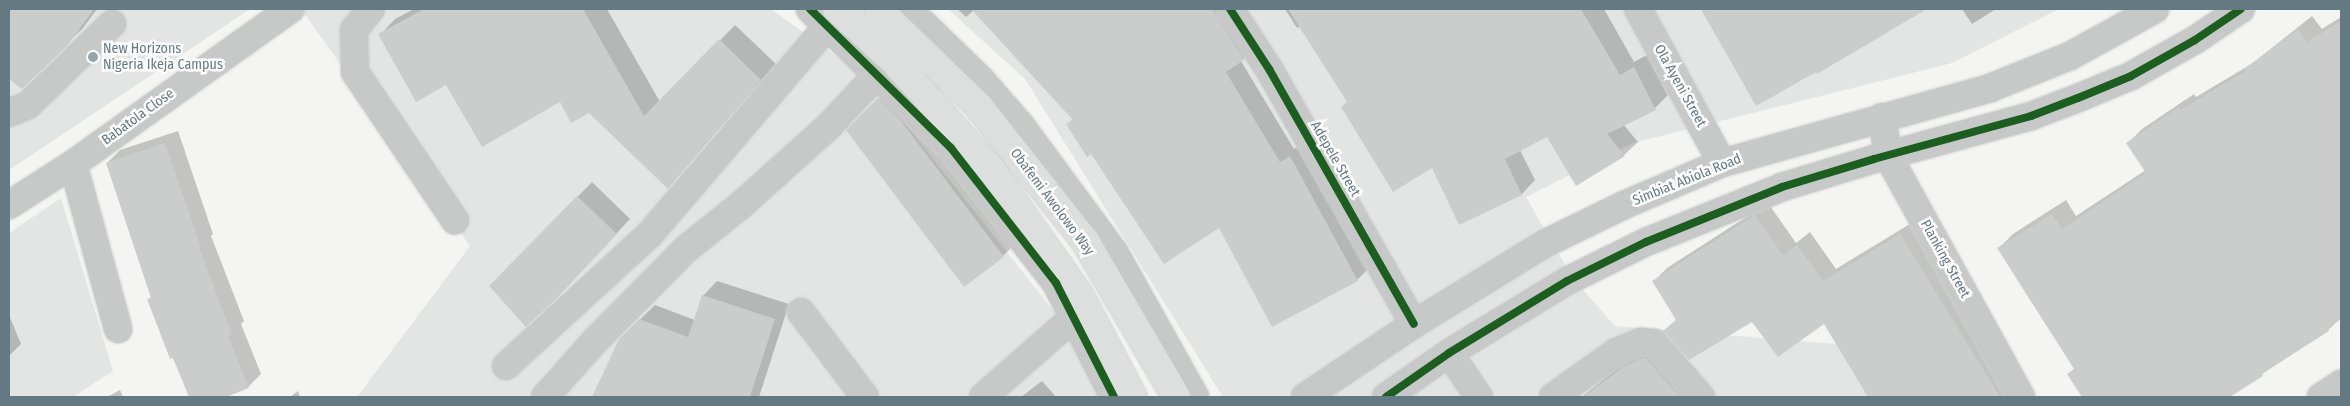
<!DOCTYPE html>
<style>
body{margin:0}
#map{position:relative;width:2350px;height:406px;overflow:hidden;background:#f4f4f3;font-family:"Fira Sans Condensed",sans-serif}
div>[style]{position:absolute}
.built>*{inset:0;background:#e3e5e4}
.shadow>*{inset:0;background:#0003}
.building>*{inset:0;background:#cbcdcd}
.roads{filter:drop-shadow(0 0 1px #d0d1d1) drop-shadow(0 0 1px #d0d1d1)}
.minor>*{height:28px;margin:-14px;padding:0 14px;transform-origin:14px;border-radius:14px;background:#c7c9c8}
.major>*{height:28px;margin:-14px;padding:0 14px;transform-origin:14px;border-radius:14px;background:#dddede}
.cycleway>*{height:8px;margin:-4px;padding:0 4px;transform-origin:4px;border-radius:4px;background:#1b5e20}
.dots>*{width:14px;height:14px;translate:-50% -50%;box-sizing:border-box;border:2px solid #fff;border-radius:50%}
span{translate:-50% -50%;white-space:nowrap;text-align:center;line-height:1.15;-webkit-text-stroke:5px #fff;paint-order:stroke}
.poi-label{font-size:14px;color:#657982}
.left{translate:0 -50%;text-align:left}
.street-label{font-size:14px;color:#657982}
.frame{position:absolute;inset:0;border:10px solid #657982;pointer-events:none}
</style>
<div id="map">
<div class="built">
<i style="clip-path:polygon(9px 9px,250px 9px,9px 170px)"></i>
<i style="clip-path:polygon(301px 9px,771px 9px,872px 82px,1110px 382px,1118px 397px,357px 397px,470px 246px)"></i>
<i style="clip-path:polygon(948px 9px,2059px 9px,1952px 63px,1633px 143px,1526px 197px,1574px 280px,1615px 326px,1898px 349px,1932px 397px,1223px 397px,1025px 79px)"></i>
<i style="clip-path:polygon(61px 198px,113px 371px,73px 397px,9px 397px,9px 233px)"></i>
</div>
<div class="shadow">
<i style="clip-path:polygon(9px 9px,97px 9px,83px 28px,22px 87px,9px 77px)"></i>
<i style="clip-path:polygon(414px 9px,607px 9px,660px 102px,735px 25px,776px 64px,668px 187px,590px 111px,560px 101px,446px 83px,380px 35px,395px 19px)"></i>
<i style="clip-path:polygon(957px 9px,1234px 9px,1257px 45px,1241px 61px,1294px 149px,1304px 143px,1371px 266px,1357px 280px,1219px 226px,1091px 153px,1068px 124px,1073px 119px,974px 10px,966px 17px)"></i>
<i style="clip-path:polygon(1285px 9px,1604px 9px,1634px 62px,1647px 55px,1668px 95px,1655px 108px,1623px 124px,1638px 142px,1624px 155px,1547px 136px,1520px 150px,1535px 180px,1522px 194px,1433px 166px,1348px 101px,1301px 26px,1297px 28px)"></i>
<i style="clip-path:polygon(1701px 9px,1924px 9px,1757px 105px)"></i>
<i style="clip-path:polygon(1962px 9px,1996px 9px,1972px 24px)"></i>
<i style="clip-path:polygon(2312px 16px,2322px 29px,2341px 17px,2341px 318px,2328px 330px,2227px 397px,2084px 397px,2069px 374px,2075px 368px,1999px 248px,2013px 234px,2066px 200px,2076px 216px,2146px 170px,2128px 143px,2142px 129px,2194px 94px,2196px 97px,2253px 63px)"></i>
<i style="clip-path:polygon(893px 85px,1017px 242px,1003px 256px,848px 131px)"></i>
<i style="clip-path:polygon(178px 131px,213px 234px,211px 236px,244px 321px,241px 324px,261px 374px,248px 387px,223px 397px,190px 397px,148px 300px,152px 296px,107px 163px,120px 150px)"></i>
<i style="clip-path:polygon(592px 182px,630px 219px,571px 282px,490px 286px)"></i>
<i style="clip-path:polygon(1768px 203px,1796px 243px,1810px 232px,1836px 269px,1913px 222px,2018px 397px,1870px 397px,1825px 322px,1677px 319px,1654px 281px,1667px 268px)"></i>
<i style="clip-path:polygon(717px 281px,789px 304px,759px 397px,594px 397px,620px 339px,655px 305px,695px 320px,703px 296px)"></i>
<i style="clip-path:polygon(9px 315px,21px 344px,9px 356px)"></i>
<i style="clip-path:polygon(1660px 346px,1695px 397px,1582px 397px,1622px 364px)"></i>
<i style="clip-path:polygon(1042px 381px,1056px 397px,1021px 397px)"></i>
<i style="clip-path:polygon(120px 390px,123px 397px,107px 397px)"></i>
<i style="clip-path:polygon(298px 391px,300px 397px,290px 397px)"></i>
</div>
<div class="building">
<i style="clip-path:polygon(9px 9px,94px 9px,67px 46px,22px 89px,9px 79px)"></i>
<i style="clip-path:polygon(424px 9px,583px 9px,644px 116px,719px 39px,761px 80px,668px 189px,589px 113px,571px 123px,560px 102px,482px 147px,446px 85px,416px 102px,378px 34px)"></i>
<i style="clip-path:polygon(971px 9px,1212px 9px,1244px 60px,1226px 72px,1280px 162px,1290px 156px,1358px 281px,1272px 327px,1219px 228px,1164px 264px,1091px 154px,1087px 157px,1066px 124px,1073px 120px)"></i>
<i style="clip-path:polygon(1288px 9px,1581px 9px,1620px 75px,1634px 67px,1656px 110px,1607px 134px,1625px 156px,1576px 186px,1547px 137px,1505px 159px,1522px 195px,1459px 225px,1432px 168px,1393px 192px,1341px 107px,1347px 102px)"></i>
<i style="clip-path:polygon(1701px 9px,1927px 9px,1817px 74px,1816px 72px,1756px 106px)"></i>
<i style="clip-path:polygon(2341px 21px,2341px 319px,2327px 328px,2329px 331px,2262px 374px,2263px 376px,2230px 397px,2082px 397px,2067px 374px,2074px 369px,1997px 248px,2052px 214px,2062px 229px,2146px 173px,2126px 143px,2179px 107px,2181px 110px,2246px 71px,2244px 69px,2298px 29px,2307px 42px)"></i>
<i style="clip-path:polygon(878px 98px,901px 121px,1004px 257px,964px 287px,846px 130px)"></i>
<i style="clip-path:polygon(165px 143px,201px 248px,199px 248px,232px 335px,228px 336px,249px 388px,226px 397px,189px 397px,173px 358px,170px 359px,147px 299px,151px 298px,106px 163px)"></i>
<i style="clip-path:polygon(577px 196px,617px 234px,557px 298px,526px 327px,489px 286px)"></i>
<i style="clip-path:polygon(1755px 215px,1783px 255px,1797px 245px,1823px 281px,1900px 234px,2000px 397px,1868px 397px,1824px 324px,1778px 357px,1752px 322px,1689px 360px,1663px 331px,1676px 320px,1652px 281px)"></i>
<i style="clip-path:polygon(702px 295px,775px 319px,750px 397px,592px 397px,619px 339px,639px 319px,688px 337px)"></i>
<i style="clip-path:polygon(1643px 358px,1646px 358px,1680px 397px,1583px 397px,1624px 366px)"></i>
</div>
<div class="roads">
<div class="minor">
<i style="left:371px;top:9px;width:27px;rotate:129deg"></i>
<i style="left:354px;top:30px;width:42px;rotate:88.6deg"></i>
<i style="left:355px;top:72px;width:179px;rotate:56deg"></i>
<i style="left:810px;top:9px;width:198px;rotate:44.6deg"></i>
<i style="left:951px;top:148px;width:171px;rotate:52.1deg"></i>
<i style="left:1056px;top:283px;width:128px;rotate:63deg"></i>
<i style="left:908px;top:9px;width:102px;rotate:44.2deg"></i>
<i style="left:981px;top:80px;width:61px;rotate:49deg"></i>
<i style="left:1021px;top:126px;width:157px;rotate:53.6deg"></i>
<i style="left:1114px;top:252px;width:166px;rotate:60.8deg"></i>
<i style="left:1230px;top:9px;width:72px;rotate:57deg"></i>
<i style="left:1269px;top:69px;width:293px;rotate:60.4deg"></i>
<i style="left:1638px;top:9px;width:175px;rotate:61.4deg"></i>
<i style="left:9px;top:113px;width:21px;rotate:-23deg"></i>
<i style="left:28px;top:105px;width:117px;rotate:-44deg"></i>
<i style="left:1882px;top:117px;width:39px;rotate:81deg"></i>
<i style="left:1888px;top:156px;width:275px;rotate:61.1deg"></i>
<i style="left:73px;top:164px;width:171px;rotate:74.7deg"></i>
<i style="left:9px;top:205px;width:76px;rotate:-32.6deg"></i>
<i style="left:73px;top:164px;width:267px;rotate:-35.5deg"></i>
<i style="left:801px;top:312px;width:106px;rotate:53deg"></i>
<i style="left:1449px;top:353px;width:53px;rotate:55.7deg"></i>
<i style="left:506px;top:366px;width:195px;rotate:-42.5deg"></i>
<i style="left:650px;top:234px;width:272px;rotate:-49.5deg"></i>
<i style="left:545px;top:397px;width:74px;rotate:-48.3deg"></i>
<i style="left:594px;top:342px;width:131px;rotate:-45.3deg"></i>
<i style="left:686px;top:249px;width:70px;rotate:-38.7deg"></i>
<i style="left:741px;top:205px;width:118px;rotate:-41.9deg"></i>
<i style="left:829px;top:126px;width:69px;rotate:-46.8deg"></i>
<i style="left:983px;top:397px;width:121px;rotate:-41.3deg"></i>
<i style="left:1305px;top:397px;width:131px;rotate:-33.8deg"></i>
<i style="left:1414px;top:324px;width:153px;rotate:-31.6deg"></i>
<i style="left:1544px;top:244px;width:89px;rotate:-26deg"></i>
<i style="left:1624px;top:205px;width:107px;rotate:-23.2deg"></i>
<i style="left:1722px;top:163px;width:278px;rotate:-15.6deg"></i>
<i style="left:1990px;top:88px;width:86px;rotate:-21.8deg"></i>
<i style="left:2070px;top:56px;width:97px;rotate:-28.9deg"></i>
<i style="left:1386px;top:397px;width:77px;rotate:-34.9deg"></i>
<i style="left:1449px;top:353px;width:138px;rotate:-31.4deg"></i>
<i style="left:1567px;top:281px;width:88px;rotate:-26.3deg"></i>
<i style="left:1646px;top:242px;width:147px;rotate:-22deg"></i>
<i style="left:1782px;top:187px;width:96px;rotate:-16.9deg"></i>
<i style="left:1874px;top:159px;width:163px;rotate:-15.3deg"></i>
<i style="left:2031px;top:116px;width:50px;rotate:-21deg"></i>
<i style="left:2078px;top:98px;width:57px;rotate:-22.5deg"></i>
<i style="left:2131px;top:76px;width:73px;rotate:-29.4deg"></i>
<i style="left:2195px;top:40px;width:55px;rotate:-34deg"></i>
<i style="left:1553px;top:397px;width:77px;rotate:-35.5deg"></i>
<i style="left:1616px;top:352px;width:27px;rotate:-22deg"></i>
<i style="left:1641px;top:342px;width:13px;rotate:4deg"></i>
<i style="left:1654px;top:343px;width:72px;rotate:49deg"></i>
<i style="left:2321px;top:397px;width:24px;rotate:-33deg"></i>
</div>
<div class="major">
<i style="left:837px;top:9px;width:76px;rotate:42.3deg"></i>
<i style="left:893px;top:60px;width:145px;rotate:48.1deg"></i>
<i style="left:990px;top:168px;width:156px;rotate:54.9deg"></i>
<i style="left:1080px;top:296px;width:114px;rotate:62.3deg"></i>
<i style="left:878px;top:9px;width:141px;rotate:44.1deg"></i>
<i style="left:979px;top:107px;width:171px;rotate:51.7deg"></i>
<i style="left:1085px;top:241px;width:181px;rotate:59.7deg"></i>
</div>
</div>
<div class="cycleway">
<i style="left:810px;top:9px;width:198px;rotate:44.6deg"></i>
<i style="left:951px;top:148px;width:171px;rotate:52.1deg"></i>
<i style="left:1056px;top:283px;width:128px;rotate:63deg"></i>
<i style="left:1230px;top:9px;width:72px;rotate:57deg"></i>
<i style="left:1269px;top:69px;width:293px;rotate:60.4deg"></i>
<i style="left:1386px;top:397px;width:77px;rotate:-34.9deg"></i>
<i style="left:1449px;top:353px;width:138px;rotate:-31.4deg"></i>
<i style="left:1567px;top:281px;width:88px;rotate:-26.3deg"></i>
<i style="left:1646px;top:242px;width:147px;rotate:-22deg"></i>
<i style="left:1782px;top:187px;width:96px;rotate:-16.9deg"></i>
<i style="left:1874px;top:159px;width:163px;rotate:-15.3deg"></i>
<i style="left:2031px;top:116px;width:50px;rotate:-21deg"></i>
<i style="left:2078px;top:98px;width:57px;rotate:-22.5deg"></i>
<i style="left:2131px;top:76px;width:73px;rotate:-29.4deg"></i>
<i style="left:2195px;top:40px;width:55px;rotate:-34deg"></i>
</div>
<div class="dots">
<i style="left:93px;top:57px;background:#97a4aa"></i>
</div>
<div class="poi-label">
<span class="left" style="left:103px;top:57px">New Horizons<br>Nigeria Ikeja Campus</span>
</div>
<div class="street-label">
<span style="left:1680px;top:86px;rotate:61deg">Ola Ayeni Street</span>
<span style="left:138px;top:117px;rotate:-36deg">Babatola Close</span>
<span style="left:1335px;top:159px;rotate:60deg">Adepele Street</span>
<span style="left:1687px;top:180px;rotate:-22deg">Simbiat Abiola Road</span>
<span style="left:1052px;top:202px;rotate:53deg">Obafemi Awolowo Way</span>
<span style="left:1945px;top:259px;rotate:61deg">Planking Street</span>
</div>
<div class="frame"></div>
</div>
